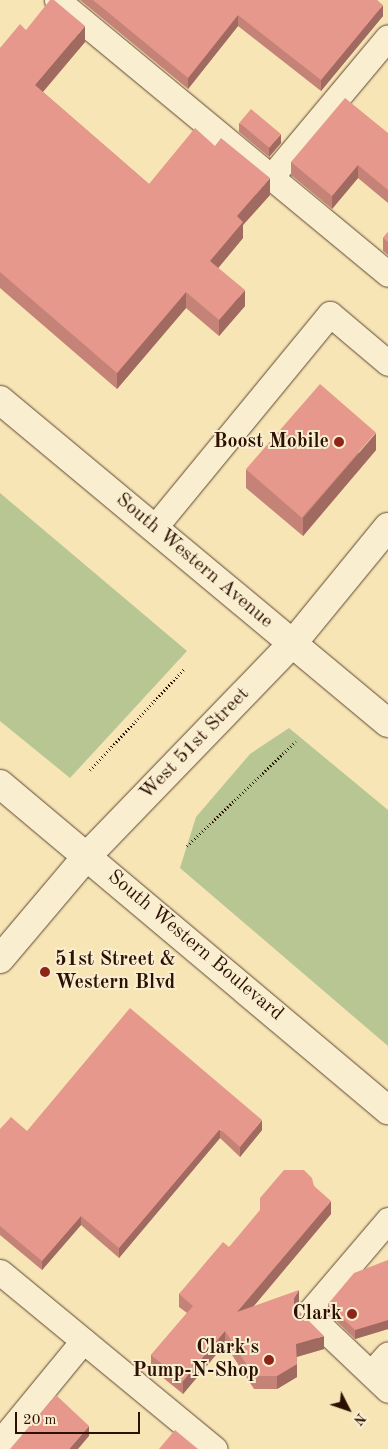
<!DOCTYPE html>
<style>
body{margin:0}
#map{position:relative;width:388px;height:1449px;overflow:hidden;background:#f7e5b6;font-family:"Old Standard TT",serif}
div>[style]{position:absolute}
.green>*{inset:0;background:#b7c692}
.path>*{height:3px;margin-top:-1.5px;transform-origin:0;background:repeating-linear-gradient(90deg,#2c1103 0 1px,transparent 0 3.5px)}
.roads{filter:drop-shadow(0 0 1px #5f4630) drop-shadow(0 0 1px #5f4630)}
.lane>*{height:25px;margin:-12.5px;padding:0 12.5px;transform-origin:12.5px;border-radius:12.5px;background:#faeed0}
.secondary>*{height:28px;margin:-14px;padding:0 14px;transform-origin:14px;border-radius:14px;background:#faeed0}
.wall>*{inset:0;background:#c58378}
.shaded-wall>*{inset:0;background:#a06a61}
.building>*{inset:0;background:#e5988b;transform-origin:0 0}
.dots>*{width:14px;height:14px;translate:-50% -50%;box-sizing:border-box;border:2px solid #faeed0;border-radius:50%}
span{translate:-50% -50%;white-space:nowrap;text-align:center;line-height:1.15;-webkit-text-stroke:4px #faeed0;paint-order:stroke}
.poi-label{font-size:20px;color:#2c1103;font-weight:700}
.right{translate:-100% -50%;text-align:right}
.left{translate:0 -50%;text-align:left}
.street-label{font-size:20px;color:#2c1103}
.north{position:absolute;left:323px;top:1384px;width:50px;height:50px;-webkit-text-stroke:4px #faeed0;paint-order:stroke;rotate:131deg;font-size:14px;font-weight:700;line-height:20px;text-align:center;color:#2c1103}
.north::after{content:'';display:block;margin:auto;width:18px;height:22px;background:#2c1103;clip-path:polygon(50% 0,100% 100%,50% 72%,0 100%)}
.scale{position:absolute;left:15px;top:1412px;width:125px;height:22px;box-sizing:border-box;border:2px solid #2c1103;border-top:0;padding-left:6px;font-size:15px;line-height:18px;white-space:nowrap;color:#2c1103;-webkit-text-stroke:4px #faeed0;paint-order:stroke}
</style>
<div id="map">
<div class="green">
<i style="clip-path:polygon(0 493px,187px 651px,70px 778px,0 721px)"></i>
<i style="clip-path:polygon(289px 728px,388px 810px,388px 1046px,180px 868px,196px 817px,250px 754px)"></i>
</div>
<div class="path">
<i style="left:90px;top:770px;width:139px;rotate:-47deg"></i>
<i style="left:187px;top:846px;width:151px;rotate:-43.9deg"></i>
</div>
<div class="roads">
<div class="lane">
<i style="left:57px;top:0;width:430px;rotate:39.6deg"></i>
<i style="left:271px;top:177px;width:182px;rotate:-50.1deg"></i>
<i style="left:154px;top:528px;width:277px;rotate:-50.6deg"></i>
<i style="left:330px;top:314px;width:76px;rotate:40.2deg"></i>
<i style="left:388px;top:1220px;width:123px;rotate:130.4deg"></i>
<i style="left:308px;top:1314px;width:110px;rotate:43.5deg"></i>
<i style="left:0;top:1272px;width:278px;rotate:39.5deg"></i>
<i style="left:371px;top:1373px;width:25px;rotate:-48deg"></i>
<i style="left:0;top:1442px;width:131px;rotate:-50.6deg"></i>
</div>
<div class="secondary">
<i style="left:0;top:400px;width:505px;rotate:39.78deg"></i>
<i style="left:0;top:784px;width:507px;rotate:40.04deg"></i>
<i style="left:0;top:959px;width:136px;rotate:-49.8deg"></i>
<i style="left:88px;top:855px;width:295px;rotate:-46deg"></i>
<i style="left:293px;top:643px;width:150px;rotate:-50.7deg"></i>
</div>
</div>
<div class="wall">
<i style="clip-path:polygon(80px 0,377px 0,383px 16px,321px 91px,238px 26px,188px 89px)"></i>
<i style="clip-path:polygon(26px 30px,85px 42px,43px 92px,149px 184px,270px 195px,243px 225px,243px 238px,218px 268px,245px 306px,219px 336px,186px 308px,117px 389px,0 288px,0 48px)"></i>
<i style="clip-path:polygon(239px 123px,281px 143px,269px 157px,239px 132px)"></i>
<i style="clip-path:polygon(388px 133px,388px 203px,358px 178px,332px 209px,291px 175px,291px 162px)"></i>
<i style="clip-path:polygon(388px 232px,388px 255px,383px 251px,383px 238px)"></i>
<i style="clip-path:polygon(376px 450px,303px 536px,246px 488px,246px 470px)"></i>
<i style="clip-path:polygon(0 1129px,27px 1131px,262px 1130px,240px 1157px,220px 1138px,119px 1258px,81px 1225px,42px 1270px,0 1235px)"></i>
<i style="clip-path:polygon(314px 1186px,331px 1214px,253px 1307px,299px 1303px,296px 1307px,324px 1349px,297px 1357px,297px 1377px,277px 1389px,254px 1389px,225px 1344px,183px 1394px,151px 1368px,151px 1355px,187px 1313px,179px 1307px,179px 1294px,229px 1247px)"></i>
<i style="clip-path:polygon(388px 1260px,388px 1329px,355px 1339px,328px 1313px,328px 1304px)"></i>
</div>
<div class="shaded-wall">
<i style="clip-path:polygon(383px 5px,383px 16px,321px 91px,321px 80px)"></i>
<i style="clip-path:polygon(238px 15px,238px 26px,188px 89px,188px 78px)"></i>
<i style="clip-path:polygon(85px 26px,85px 42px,35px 101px,35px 85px)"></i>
<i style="clip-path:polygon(281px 134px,281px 143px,269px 157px,269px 148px)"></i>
<i style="clip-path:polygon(358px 165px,358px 178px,332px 209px,332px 196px)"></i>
<i style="clip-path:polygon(270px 178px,270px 195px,243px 225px,243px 238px,210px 278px,210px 261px,237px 216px)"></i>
<i style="clip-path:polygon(245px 290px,245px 306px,219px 336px,219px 320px)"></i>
<i style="clip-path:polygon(186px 292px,186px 308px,117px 389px,117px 373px)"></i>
<i style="clip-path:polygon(376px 433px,376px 450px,303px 536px,303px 518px)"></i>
<i style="clip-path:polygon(262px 1120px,262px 1130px,240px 1157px,240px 1147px)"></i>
<i style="clip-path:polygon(220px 1129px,220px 1138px,119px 1258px,119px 1248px)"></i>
<i style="clip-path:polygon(331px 1201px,331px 1214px,237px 1326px,237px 1312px)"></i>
<i style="clip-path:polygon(81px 1216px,81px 1225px,42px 1270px,42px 1261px)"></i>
<i style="clip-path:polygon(299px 1290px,299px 1303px,294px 1311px,294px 1298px)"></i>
<i style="clip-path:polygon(388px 1320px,388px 1329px,355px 1339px,355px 1330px)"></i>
<i style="clip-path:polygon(225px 1331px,225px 1344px,183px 1394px,183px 1381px)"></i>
<i style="clip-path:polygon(324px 1336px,324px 1349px,296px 1357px,296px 1344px)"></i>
<i style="clip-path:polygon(297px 1364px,297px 1377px,277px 1389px,277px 1376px)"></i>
<i style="clip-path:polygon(89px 1426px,89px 1436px,78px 1449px,69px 1449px)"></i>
</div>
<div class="building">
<i style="clip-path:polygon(50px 0,54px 0,85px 26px,35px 85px,149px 184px,195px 128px,215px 146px,221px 138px,270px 178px,237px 216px,243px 222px,210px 261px,245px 290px,219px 320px,186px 292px,117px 373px,0 272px,0 48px,20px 24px,26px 30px)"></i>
<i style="clip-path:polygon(93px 0,377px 0,383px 5px,321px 80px,238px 15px,188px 78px)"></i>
<i style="clip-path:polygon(345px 98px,388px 133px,388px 190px,358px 165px,332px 196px,291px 162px)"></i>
<i style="left:251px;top:109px;width:39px;height:18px;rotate:40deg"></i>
<i style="clip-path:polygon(388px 232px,388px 242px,383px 238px)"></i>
<i style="left:320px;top:384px;width:74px;height:113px;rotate:41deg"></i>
<i style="clip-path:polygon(130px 1008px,262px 1120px,240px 1147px,220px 1129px,119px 1248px,81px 1216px,42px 1261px,0 1226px,0 1129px,11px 1117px,27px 1131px)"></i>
<i style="clip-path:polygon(284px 1170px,304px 1170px,312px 1178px,314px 1186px,331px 1201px,237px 1312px,299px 1290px,294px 1298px,294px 1306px,324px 1336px,296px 1344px,297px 1364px,277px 1376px,254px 1376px,225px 1331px,183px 1381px,151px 1355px,193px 1306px,179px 1294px,223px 1242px,229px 1247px,260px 1210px,260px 1198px)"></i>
<i style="clip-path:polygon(388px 1260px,388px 1320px,355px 1330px,328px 1304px,354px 1273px)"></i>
<i style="clip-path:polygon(56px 1395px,89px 1426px,69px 1449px,10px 1449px)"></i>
<i style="clip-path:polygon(175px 1430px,198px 1449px,159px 1449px)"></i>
</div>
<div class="dots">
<i style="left:339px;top:442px;background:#8f2418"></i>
<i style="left:45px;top:972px;background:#8f2418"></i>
<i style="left:352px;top:1314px;background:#8f2418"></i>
<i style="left:269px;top:1360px;background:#8f2418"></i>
</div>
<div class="poi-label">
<span class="right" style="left:329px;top:442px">Boost Mobile</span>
<span class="left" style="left:55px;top:972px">51st Street &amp;<br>Western Blvd</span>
<span class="right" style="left:342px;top:1314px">Clark</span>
<span class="right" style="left:259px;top:1360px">Clark's<br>Pump-N-Shop</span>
</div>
<div class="street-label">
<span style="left:194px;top:561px;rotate:40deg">South Western Avenue</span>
<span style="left:195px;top:744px;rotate:-46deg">West 51st Street</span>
<span style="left:195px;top:946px;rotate:40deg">South Western Boulevard</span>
</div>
<div class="north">N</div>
<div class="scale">20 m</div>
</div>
